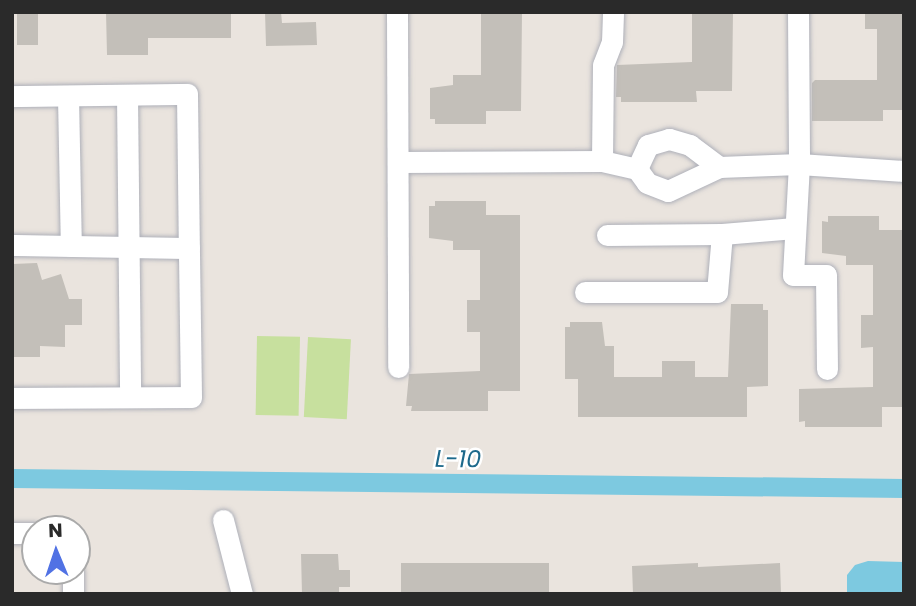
<!DOCTYPE html>
<style>
body{margin:0}
#map{position:relative;width:916px;height:606px;overflow:hidden;background:#eae4de;font-family:Poppins,sans-serif}
div>[style]{position:absolute}
.pitch>*{inset:0;background:#c7e09e;transform-origin:0 0}
.water>*{inset:0;background:#7dc9e0}
.canal>*{height:19px;margin:-9.5px;padding:0 9.5px;transform-origin:9.5px;border-radius:9.5px;background:#7dc9e0}
.building>*{inset:0;background:#c3bfb9;transform-origin:0 0}
.roads{filter:drop-shadow(0 0 2px #aeb0b9) drop-shadow(0 0 2px #aeb0b9)}
.minor>*{height:21px;margin:-10.5px;padding:0 10.5px;transform-origin:10.5px;border-radius:10.5px;background:#fff}
span{translate:-50% -50%;white-space:nowrap;text-align:center;line-height:1.15;-webkit-text-stroke:5px #fff;paint-order:stroke}
.water-label{font-size:24px;color:#1d698b;font-style:italic}
.frame{position:absolute;inset:0;border:14px solid #2a2a2a;pointer-events:none}
.north{position:absolute;left:21px;top:515px;width:70px;height:70px;box-sizing:border-box;background:#fff;border:2px solid #aaa;border-radius:50%;rotate:358deg;font-size:19px;font-weight:700;line-height:28px;text-align:center;color:#2a2a2a}
.north::after{content:'';display:block;margin:auto;width:24px;height:32px;background:#5172e4;clip-path:polygon(50% 0,100% 100%,50% 72%,0 100%)}
</style>
<div id="map">
<div class="pitch">
<i style="left:257px;top:336px;width:43px;height:79px;rotate:1deg"></i>
<i style="left:308px;top:337px;width:43px;height:80px;rotate:3deg"></i>
</div>
<div class="water">
<i style="clip-path:polygon(868px 561px,904px 562px,904px 594px,847px 594px,847px 575px,855px 565px)"></i>
</div>
<div class="canal">
<i style="left:12px;top:478px;width:892px;rotate:0.64deg"></i>
</div>
<div class="building">
<i style="left:17px;top:12px;width:21px;height:33px"></i>
<i style="clip-path:polygon(106px 12px,231px 12px,231px 38px,148px 38px,148px 55px,107px 55px)"></i>
<i style="clip-path:polygon(265px 12px,281px 12px,282px 23px,316px 22px,317px 45px,266px 46px)"></i>
<i style="clip-path:polygon(481px 12px,522px 12px,521px 111px,486px 111px,486px 124px,435px 124px,435px 119px,430px 119px,430px 88px,453px 85px,453px 75px,481px 75px)"></i>
<i style="clip-path:polygon(692px 12px,733px 12px,732px 91px,696px 91px,697px 102px,621px 102px,621px 97px,616px 97px,617px 65px,692px 62px)"></i>
<i style="clip-path:polygon(865px 12px,904px 12px,904px 110px,883px 110px,883px 121px,812px 121px,812px 83px,815px 80px,877px 80px,877px 29px,865px 29px)"></i>
<i style="clip-path:polygon(435px 201px,486px 201px,486px 215px,520px 215px,520px 391px,488px 391px,488px 411px,411px 411px,412px 406px,406px 406px,409px 374px,480px 371px,480px 332px,467px 332px,467px 300px,480px 300px,480px 250px,453px 250px,453px 241px,429px 238px,429px 206px,435px 206px)"></i>
<i style="clip-path:polygon(828px 216px,879px 216px,879px 230px,904px 230px,904px 407px,882px 407px,882px 427px,805px 427px,805px 421px,799px 422px,799px 389px,873px 387px,873px 347px,861px 348px,861px 315px,873px 315px,873px 265px,846px 265px,846px 256px,822px 253px,822px 221px,828px 222px)"></i>
<i style="clip-path:polygon(37px 263px,42px 280px,61px 274px,69px 299px,82px 299px,82px 325px,65px 325px,65px 347px,40px 346px,40px 357px,12px 357px,12px 264px)"></i>
<i style="clip-path:polygon(731px 304px,763px 304px,763px 310px,768px 310px,768px 386px,747px 387px,747px 417px,578px 417px,578px 379px,565px 379px,565px 327px,570px 327px,570px 322px,602px 322px,605px 346px,614px 346px,614px 377px,662px 377px,662px 361px,695px 361px,695px 377px,728px 377px)"></i>
<i style="clip-path:polygon(301px 554px,338px 554px,339px 570px,350px 570px,350px 587px,339px 587px,339px 594px,302px 594px)"></i>
<i style="left:401px;top:563px;width:148px;height:31px"></i>
<i style="clip-path:polygon(698px 563px,698px 567px,780px 563px,781px 594px,633px 594px,632px 566px)"></i>
</div>
<div class="roads">
<div class="minor">
<i style="left:397px;top:12px;width:355px;rotate:89.8deg"></i>
<i style="left:798px;top:12px;width:152px;rotate:89.6deg"></i>
<i style="left:799px;top:164px;width:111px;rotate:93.1deg"></i>
<i style="left:793px;top:275px;width:33px"></i>
<i style="left:826px;top:275px;width:94px;rotate:89.4deg"></i>
<i style="left:127px;top:95px;width:302px;rotate:89.4deg"></i>
<i style="left:12px;top:96px;width:175px;rotate:-0.7deg"></i>
<i style="left:187px;top:94px;width:154px;rotate:89.3deg"></i>
<i style="left:189px;top:248px;width:177px;rotate:-179deg"></i>
<i style="left:68px;top:96px;width:150px;rotate:88.9deg"></i>
<i style="left:602px;top:161px;width:96px;rotate:-89.4deg"></i>
<i style="left:603px;top:65px;width:25px;rotate:-69deg"></i>
<i style="left:612px;top:42px;width:30px;rotate:-88deg"></i>
<i style="left:399px;top:162px;width:203px;rotate:-0.3deg"></i>
<i style="left:602px;top:161px;width:36px;rotate:13deg"></i>
<i style="left:637px;top:169px;width:17px;rotate:54deg"></i>
<i style="left:647px;top:183px;width:22px;rotate:21deg"></i>
<i style="left:668px;top:191px;width:56px;rotate:-25.2deg"></i>
<i style="left:719px;top:167px;width:36px;rotate:-143deg"></i>
<i style="left:690px;top:145px;width:22px;rotate:-164deg"></i>
<i style="left:669px;top:139px;width:22px;rotate:164deg"></i>
<i style="left:648px;top:145px;width:26px;rotate:115deg"></i>
<i style="left:719px;top:167px;width:80px;rotate:-2.1deg"></i>
<i style="left:799px;top:164px;width:105px;rotate:3.8deg"></i>
<i style="left:607px;top:235px;width:115px;rotate:-0.5deg"></i>
<i style="left:585px;top:292px;width:132px"></i>
<i style="left:717px;top:292px;width:58px;rotate:-85.1deg"></i>
<i style="left:722px;top:234px;width:73px;rotate:-4.7deg"></i>
<i style="left:12px;top:398px;width:179px;rotate:-0.3deg"></i>
<i style="left:191px;top:397px;width:149px;rotate:-90.8deg"></i>
<i style="left:223px;top:520px;width:76px;rotate:75.6deg"></i>
<i style="left:12px;top:533px;width:23px"></i>
<i style="left:73px;top:571px;width:23px;rotate:90deg"></i>
</div>
</div>
<div class="water-label">
<span style="left:458px;top:459px;rotate:1deg">L-10</span>
</div>
<div class="frame"></div>
<div class="north">N</div>
</div>
